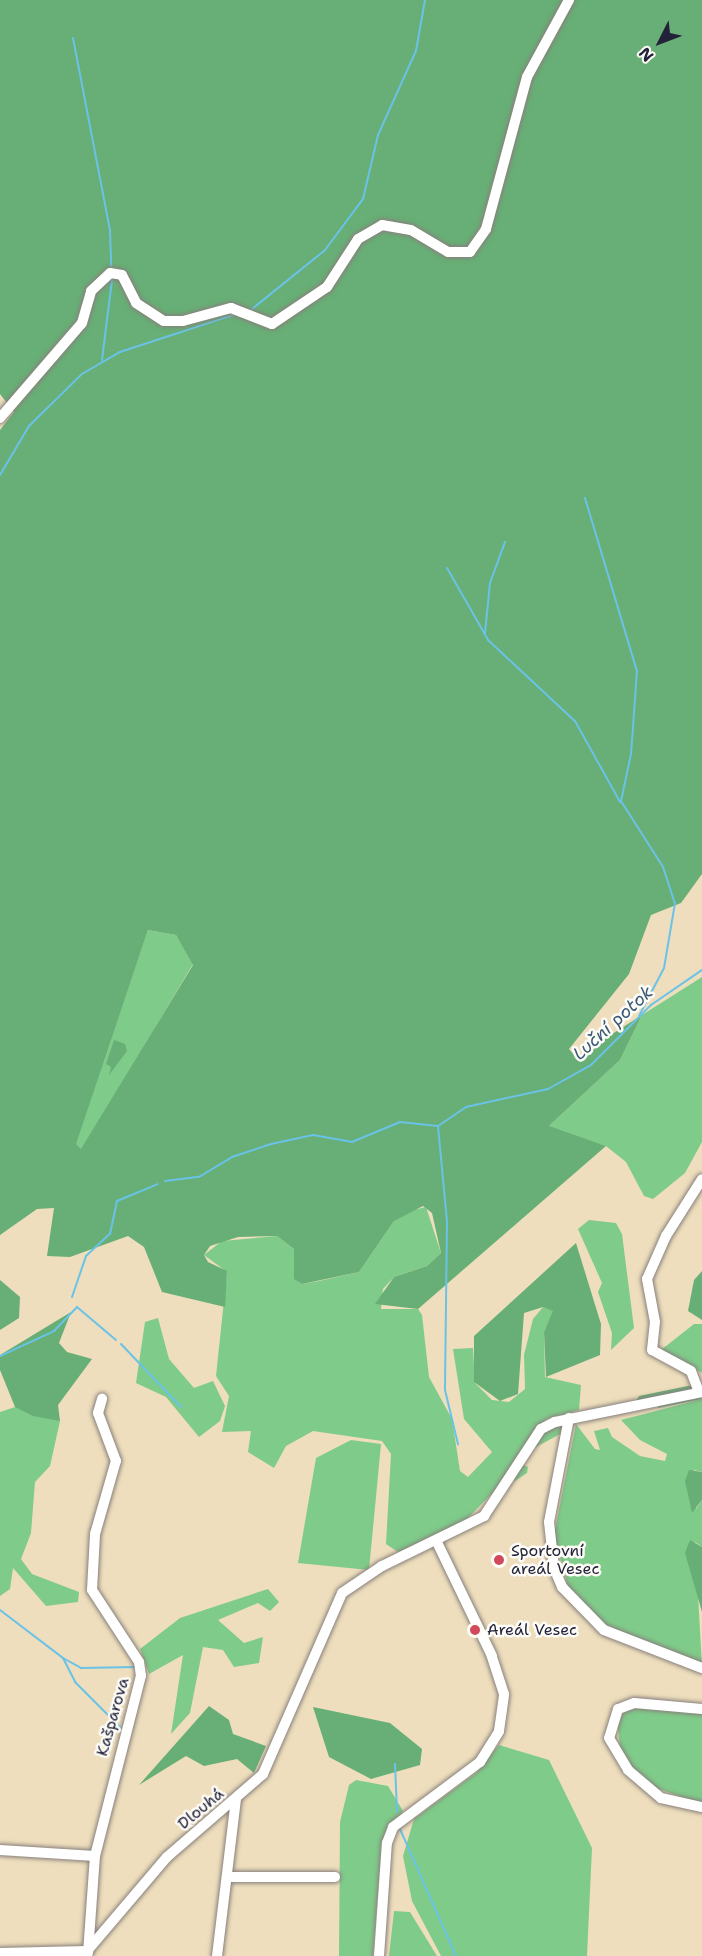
<!DOCTYPE html>
<meta charset="utf-8">
<style>
body{margin:0}
#map{position:relative;width:702px;height:1956px;overflow:hidden;background:#eedebd;font-family:"Shantell Sans",sans-serif}
div>[style]{position:absolute}
.green>*{inset:0;background:#7fcb8a}
.forest>*{inset:0;background:#67af76}
.stream>*{height:2px;margin:-1px;padding:0 1px;transform-origin:1px;border-radius:1px;background:#6ac3e7}
.roads{filter:drop-shadow(0 0 2px #88807c) drop-shadow(0 0 2px #88807c)}
.minor>*{height:10px;margin:-5px;padding:0 5px;transform-origin:5px;border-radius:5px;background:#fff}
.dots>*{width:16px;height:16px;translate:-50% -50%;box-sizing:border-box;border:3px solid #fdfcf7;border-radius:50%}
span{translate:-50% -50%;white-space:nowrap;text-align:center;line-height:1.15;-webkit-text-stroke:5px #fdfcf7;paint-order:stroke}
.poi-label{font-size:16px;color:#22223b}
.left{translate:0 -50%;text-align:left}
.street-label{font-size:16px;color:#22223b}
.water-label{font-size:18px;color:#3b5a77;font-style:italic}
.north{position:absolute;left:630px;top:12px;width:60px;height:60px;-webkit-text-stroke:4px #fdfcf7;paint-order:stroke;rotate:228deg;font-size:16px;font-weight:700;line-height:24px;text-align:center;color:#22223b}
.north::after{content:'';display:block;margin:auto;width:21px;height:27px;background:#22223b;clip-path:polygon(50% 0,100% 100%,50% 72%,0 100%)}
</style>
<div id="map">
<div class="green">
<i style="clip-path:polygon(148px 930px,176px 935px,193px 964px,82px 1150px,75px 1144px)"></i>
<i style="clip-path:polygon(702px 977px,702px 1142px,685px 1173px,653px 1199px,644px 1196px,626px 1162px,606px 1146px,548px 1127px,620px 1060px,642px 1015px)"></i>
<i style="clip-path:polygon(426px 1207px,441px 1253px,427px 1266px,394px 1277px,383px 1289px,381px 1309px,418px 1309px,422px 1315px,429px 1377px,452px 1419px,460px 1471px,468px 1477px,492px 1452px,464px 1419px,453px 1349px,473px 1348px,475px 1383px,492px 1400px,509px 1402px,525px 1389px,524px 1355px,533px 1319px,543px 1307px,549px 1308px,554px 1311px,544px 1332px,545px 1377px,581px 1385px,579px 1410px,547px 1419px,533px 1431px,563px 1424px,562px 1433px,521px 1455px,517px 1462px,528px 1467px,527px 1473px,515px 1481px,508px 1477px,464px 1522px,398px 1552px,386px 1544px,391px 1454px,382px 1441px,313px 1431px,286px 1446px,274px 1468px,248px 1452px,251px 1431px,222px 1432px,229px 1396px,216px 1376px,227px 1272px,204px 1255px,222px 1241px,277px 1236px,294px 1249px,295px 1279px,302px 1284px,319px 1281px,359px 1272px,394px 1221px,405px 1212px)"></i>
<i style="clip-path:polygon(589px 1220px,616px 1223px,622px 1234px,634px 1328px,611px 1350px,612px 1333px,598px 1292px,602px 1283px,578px 1229px)"></i>
<i style="clip-path:polygon(158px 1318px,169px 1359px,194px 1388px,213px 1381px,225px 1406px,220px 1421px,199px 1437px,166px 1397px,136px 1383px,145px 1322px)"></i>
<i style="clip-path:polygon(694px 1324px,702px 1324px,702px 1373px,661px 1350px)"></i>
<i style="clip-path:polygon(702px 1399px,702px 1472px,694px 1470px,696px 1509px,702px 1500px,702px 1547px,695px 1542px,702px 1666px,606px 1626px,568px 1586px,554px 1535px,576px 1424px,595px 1449px,600px 1450px,594px 1431px,608px 1428px,612px 1437px,640px 1456px,665px 1461px,667px 1454px,640px 1440px,621px 1420px)"></i>
<i style="clip-path:polygon(15px 1407px,60px 1421px,50px 1466px,35px 1482px,31px 1533px,21px 1559px,32px 1574px,79px 1592px,78px 1602px,46px 1606px,13px 1568px,10px 1589px,0 1596px,0 1412px)"></i>
<i style="clip-path:polygon(351px 1440px,381px 1444px,369px 1570px,298px 1563px,316px 1458px)"></i>
<i style="clip-path:polygon(268px 1589px,279px 1602px,270px 1611px,258px 1603px,218px 1620px,244px 1643px,263px 1637px,259px 1663px,234px 1667px,223px 1650px,203px 1647px,190px 1713px,171px 1734px,183px 1655px,149px 1674px,140px 1649px,180px 1618px)"></i>
<i style="clip-path:polygon(643px 1707px,702px 1714px,702px 1804px,653px 1787px,621px 1756px,617px 1720px,626px 1711px)"></i>
<i style="clip-path:polygon(499px 1745px,549px 1760px,592px 1848px,587px 1956px,441px 1956px,412px 1901px,403px 1856px,414px 1819px,476px 1773px)"></i>
<i style="clip-path:polygon(356px 1780px,388px 1786px,403px 1811px,382px 1840px,373px 1956px,339px 1956px,340px 1822px,349px 1785px)"></i>
<i style="clip-path:polygon(394px 1911px,410px 1912px,437px 1956px,389px 1956px)"></i>
</div>
<div class="forest">
<i style="clip-path:polygon(evenodd,0 0,702px 0,702px 874px,681px 903px,651px 915px,629px 974px,569px 1049px,576px 1057px,642px 1015px,620px 1060px,549px 1126px,606px 1146px,418px 1309px,375px 1304px,394px 1277px,427px 1266px,441px 1253px,432px 1213px,423px 1206px,394px 1221px,359px 1272px,302px 1284px,294px 1279px,294px 1249px,277px 1236px,238px 1237px,210px 1246px,204px 1255px,208px 1262px,227px 1271px,225px 1307px,162px 1292px,144px 1247px,128px 1236px,70px 1257px,47px 1256px,54px 1208px,37px 1209px,0 1235px,0 430px,14px 412px,0 394px,0 0,148px 930px,176px 935px,193px 965px,81px 1149px,76px 1144px,148px 930px)"></i>
<i style="clip-path:polygon(114px 1040px,125px 1044px,127px 1051px,109px 1075px,111px 1067px,106px 1064px)"></i>
<i style="clip-path:polygon(576px 1243px,601px 1324px,600px 1355px,546px 1377px,544px 1332px,553px 1311px,543px 1307px,524px 1313px,518px 1394px,500px 1401px,474px 1382px,474px 1336px)"></i>
<i style="clip-path:polygon(702px 1271px,702px 1320px,688px 1311px,694px 1280px)"></i>
<i style="clip-path:polygon(0 1280px,20px 1297px,19px 1318px,0 1330px)"></i>
<i style="clip-path:polygon(71px 1312px,59px 1343px,67px 1352px,92px 1359px,58px 1405px,60px 1421px,33px 1416px,15px 1407px,0 1370px,0 1355px)"></i>
<i style="clip-path:polygon(693px 1385px,702px 1399px,658px 1408px,658px 1396px,636px 1401px,639px 1396px)"></i>
<i style="clip-path:polygon(689px 1470px,702px 1472px,702px 1500px,692px 1513px,685px 1481px)"></i>
<i style="clip-path:polygon(690px 1540px,702px 1547px,702px 1612px,685px 1553px)"></i>
<i style="clip-path:polygon(209px 1706px,229px 1720px,233px 1734px,266px 1746px,254px 1773px,237px 1759px,204px 1766px,186px 1756px,139px 1785px)"></i>
<i style="clip-path:polygon(313px 1707px,390px 1723px,422px 1749px,420px 1765px,371px 1779px,329px 1757px)"></i>
</div>
<div class="stream">
<i style="left:73px;top:38px;width:197px;rotate:79.1deg"></i>
<i style="left:110px;top:231px;width:35px;rotate:88deg"></i>
<i style="left:252px;top:309px;width:94px;rotate:-38.9deg"></i>
<i style="left:325px;top:250px;width:64px;rotate:-53.3deg"></i>
<i style="left:363px;top:199px;width:66px;rotate:-76.8deg"></i>
<i style="left:378px;top:135px;width:92px;rotate:-65.7deg"></i>
<i style="left:416px;top:51px;width:52px;rotate:-80deg"></i>
<i style="left:102px;top:360px;width:81px;rotate:-82.9deg"></i>
<i style="left:0;top:475px;width:57px;rotate:-59.4deg"></i>
<i style="left:29px;top:426px;width:74px;rotate:-44.5deg"></i>
<i style="left:82px;top:374px;width:44px;rotate:-30.1deg"></i>
<i style="left:120px;top:352px;width:122px;rotate:-18.1deg"></i>
<i style="left:585px;top:498px;width:181px;rotate:73.3deg"></i>
<i style="left:637px;top:671px;width:83px;rotate:94.1deg"></i>
<i style="left:631px;top:754px;width:48px;rotate:102deg"></i>
<i style="left:621px;top:801px;width:78px;rotate:57.5deg"></i>
<i style="left:663px;top:867px;width:38px;rotate:72deg"></i>
<i style="left:675px;top:903px;width:66px;rotate:99.6deg"></i>
<i style="left:664px;top:968px;width:54px;rotate:117.5deg"></i>
<i style="left:447px;top:568px;width:83px;rotate:60.3deg"></i>
<i style="left:488px;top:640px;width:119px;rotate:43deg"></i>
<i style="left:575px;top:721px;width:93px;rotate:60.9deg"></i>
<i style="left:485px;top:633px;width:50px;rotate:-84.3deg"></i>
<i style="left:490px;top:583px;width:44px;rotate:-69.9deg"></i>
<i style="left:438px;top:1126px;width:96px;rotate:84.6deg"></i>
<i style="left:447px;top:1222px;width:168px;rotate:90.7deg"></i>
<i style="left:445px;top:1390px;width:56px;rotate:76.5deg"></i>
<i style="left:165px;top:1181px;width:34px;rotate:-7deg"></i>
<i style="left:199px;top:1177px;width:39px;rotate:-31deg"></i>
<i style="left:232px;top:1157px;width:41px;rotate:-18.4deg"></i>
<i style="left:271px;top:1144px;width:43px;rotate:-12.1deg"></i>
<i style="left:313px;top:1135px;width:40px;rotate:10deg"></i>
<i style="left:352px;top:1142px;width:52px;rotate:-22.6deg"></i>
<i style="left:400px;top:1122px;width:38px;rotate:6deg"></i>
<i style="left:438px;top:1126px;width:34px;rotate:-34deg"></i>
<i style="left:466px;top:1107px;width:84px;rotate:-12.4deg"></i>
<i style="left:548px;top:1089px;width:49px;rotate:-29.2deg"></i>
<i style="left:591px;top:1065px;width:85px;rotate:-45deg"></i>
<i style="left:651px;top:1005px;width:62px;rotate:-34.5deg"></i>
<i style="left:72px;top:1297px;width:43px;rotate:-71.1deg"></i>
<i style="left:86px;top:1256px;width:33px;rotate:-43deg"></i>
<i style="left:110px;top:1234px;width:34px;rotate:-78deg"></i>
<i style="left:117px;top:1201px;width:44px;rotate:-22.5deg"></i>
<i style="left:77px;top:1307px;width:51px;rotate:40.2deg"></i>
<i style="left:121px;top:1344px;width:87px;rotate:46.4deg"></i>
<i style="left:0;top:1356px;width:60px;rotate:-24.8deg"></i>
<i style="left:54px;top:1331px;width:33px;rotate:-46deg"></i>
<i style="left:0;top:1610px;width:79px;rotate:37.3deg"></i>
<i style="left:63px;top:1658px;width:27px;rotate:63deg"></i>
<i style="left:75px;top:1682px;width:65px;rotate:45deg"></i>
<i style="left:63px;top:1658px;width:21px;rotate:29deg"></i>
<i style="left:81px;top:1668px;width:54px;rotate:-1.1deg"></i>
<i style="left:395px;top:1764px;width:48px;rotate:87.6deg"></i>
<i style="left:400px;top:1829px;width:139px;rotate:66.2deg"></i>
</div>
<div class="roads">
<div class="minor">
<i style="left:0;top:418px;width:125px;rotate:-49.2deg"></i>
<i style="left:82px;top:323px;width:33px;rotate:-74deg"></i>
<i style="left:91px;top:291px;width:26px;rotate:-43deg"></i>
<i style="left:110px;top:273px;width:12px;rotate:9deg"></i>
<i style="left:122px;top:275px;width:31px;rotate:63deg"></i>
<i style="left:136px;top:303px;width:33px;rotate:33deg"></i>
<i style="left:164px;top:321px;width:19px"></i>
<i style="left:183px;top:321px;width:50px;rotate:-15.2deg"></i>
<i style="left:231px;top:308px;width:44px;rotate:21.3deg"></i>
<i style="left:272px;top:324px;width:66px;rotate:-33.9deg"></i>
<i style="left:327px;top:287px;width:57px;rotate:-57.1deg"></i>
<i style="left:358px;top:239px;width:28px;rotate:-30deg"></i>
<i style="left:382px;top:225px;width:29px;rotate:10deg"></i>
<i style="left:411px;top:230px;width:43px;rotate:30.7deg"></i>
<i style="left:448px;top:252px;width:22px"></i>
<i style="left:470px;top:252px;width:28px;rotate:-55deg"></i>
<i style="left:486px;top:229px;width:157px;rotate:-74.9deg"></i>
<i style="left:527px;top:77px;width:88px;rotate:-61.4deg"></i>
<i style="left:699px;top:1392px;width:22px;rotate:-111deg"></i>
<i style="left:691px;top:1371px;width:44px;rotate:-151.7deg"></i>
<i style="left:652px;top:1350px;width:28px;rotate:-84deg"></i>
<i style="left:655px;top:1322px;width:44px;rotate:-100.5deg"></i>
<i style="left:647px;top:1279px;width:47px;rotate:-66.2deg"></i>
<i style="left:666px;top:1236px;width:67px;rotate:-57.7deg"></i>
<i style="left:569px;top:1418px;width:106px;rotate:100.9deg"></i>
<i style="left:549px;top:1522px;width:46px;rotate:83.8deg"></i>
<i style="left:554px;top:1568px;width:21px;rotate:67deg"></i>
<i style="left:562px;top:1587px;width:60px;rotate:45.7deg"></i>
<i style="left:604px;top:1630px;width:105px;rotate:21.2deg"></i>
<i style="left:702px;top:1709px;width:68px;rotate:-175deg"></i>
<i style="left:634px;top:1703px;width:17px;rotate:159deg"></i>
<i style="left:618px;top:1709px;width:30px;rotate:107deg"></i>
<i style="left:609px;top:1738px;width:37px;rotate:59deg"></i>
<i style="left:628px;top:1770px;width:43px;rotate:40.3deg"></i>
<i style="left:661px;top:1798px;width:42px;rotate:12.4deg"></i>
<i style="left:0;top:1850px;width:95px;rotate:3.6deg"></i>
<i style="left:227px;top:1877px;width:108px"></i>
<i style="left:0;top:1953px;width:87px;rotate:-1.3deg"></i>
<i style="left:87px;top:1951px;width:123px;rotate:-49.6deg"></i>
<i style="left:167px;top:1857px;width:127px;rotate:-40.8deg"></i>
<i style="left:263px;top:1774px;width:197px;rotate:-66.4deg"></i>
<i style="left:342px;top:1593px;width:48px;rotate:-34deg"></i>
<i style="left:382px;top:1566px;width:114px;rotate:-26.1deg"></i>
<i style="left:484px;top:1516px;width:104px;rotate:-56.8deg"></i>
<i style="left:541px;top:1429px;width:16px;rotate:-27deg"></i>
<i style="left:555px;top:1422px;width:150px;rotate:-11.5deg"></i>
<i style="left:88px;top:1953px;width:97px;rotate:-85.9deg"></i>
<i style="left:95px;top:1856px;width:186px;rotate:-75.7deg"></i>
<i style="left:141px;top:1676px;width:14px;rotate:-98deg"></i>
<i style="left:139px;top:1662px;width:86px;rotate:-123.1deg"></i>
<i style="left:92px;top:1590px;width:56px;rotate:-86.9deg"></i>
<i style="left:95px;top:1534px;width:76px;rotate:-74deg"></i>
<i style="left:116px;top:1461px;width:51px;rotate:-110.6deg"></i>
<i style="left:98px;top:1413px;width:15px;rotate:-74deg"></i>
<i style="left:217px;top:1956px;width:158px;rotate:-83.1deg"></i>
<i style="left:379px;top:1956px;width:113px;rotate:-86deg"></i>
<i style="left:387px;top:1843px;width:17px;rotate:-69deg"></i>
<i style="left:393px;top:1827px;width:109px;rotate:-36.8deg"></i>
<i style="left:480px;top:1762px;width:36px;rotate:-58deg"></i>
<i style="left:499px;top:1731px;width:37px;rotate:-82deg"></i>
<i style="left:504px;top:1694px;width:40px;rotate:-108deg"></i>
<i style="left:492px;top:1656px;width:127px;rotate:-115.8deg"></i>
</div>
</div>
<div class="dots">
<i style="left:499px;top:1560px;background:#d1495b"></i>
<i style="left:475px;top:1630px;background:#d1495b"></i>
</div>
<div class="poi-label">
<span class="left" style="left:511px;top:1560px">Sportovní<br>areál Vesec</span>
<span class="left" style="left:487px;top:1630px">Areál Vesec</span>
</div>
<div class="street-label">
<span style="left:113px;top:1717px;rotate:-74deg">Kašparova</span>
<span style="left:201px;top:1809px;rotate:-40deg">Dlouhá</span>
</div>
<div class="water-label">
<span style="left:613px;top:1023px;rotate:-42deg">Luční potok</span>
</div>
<div class="north">N</div>
</div>
